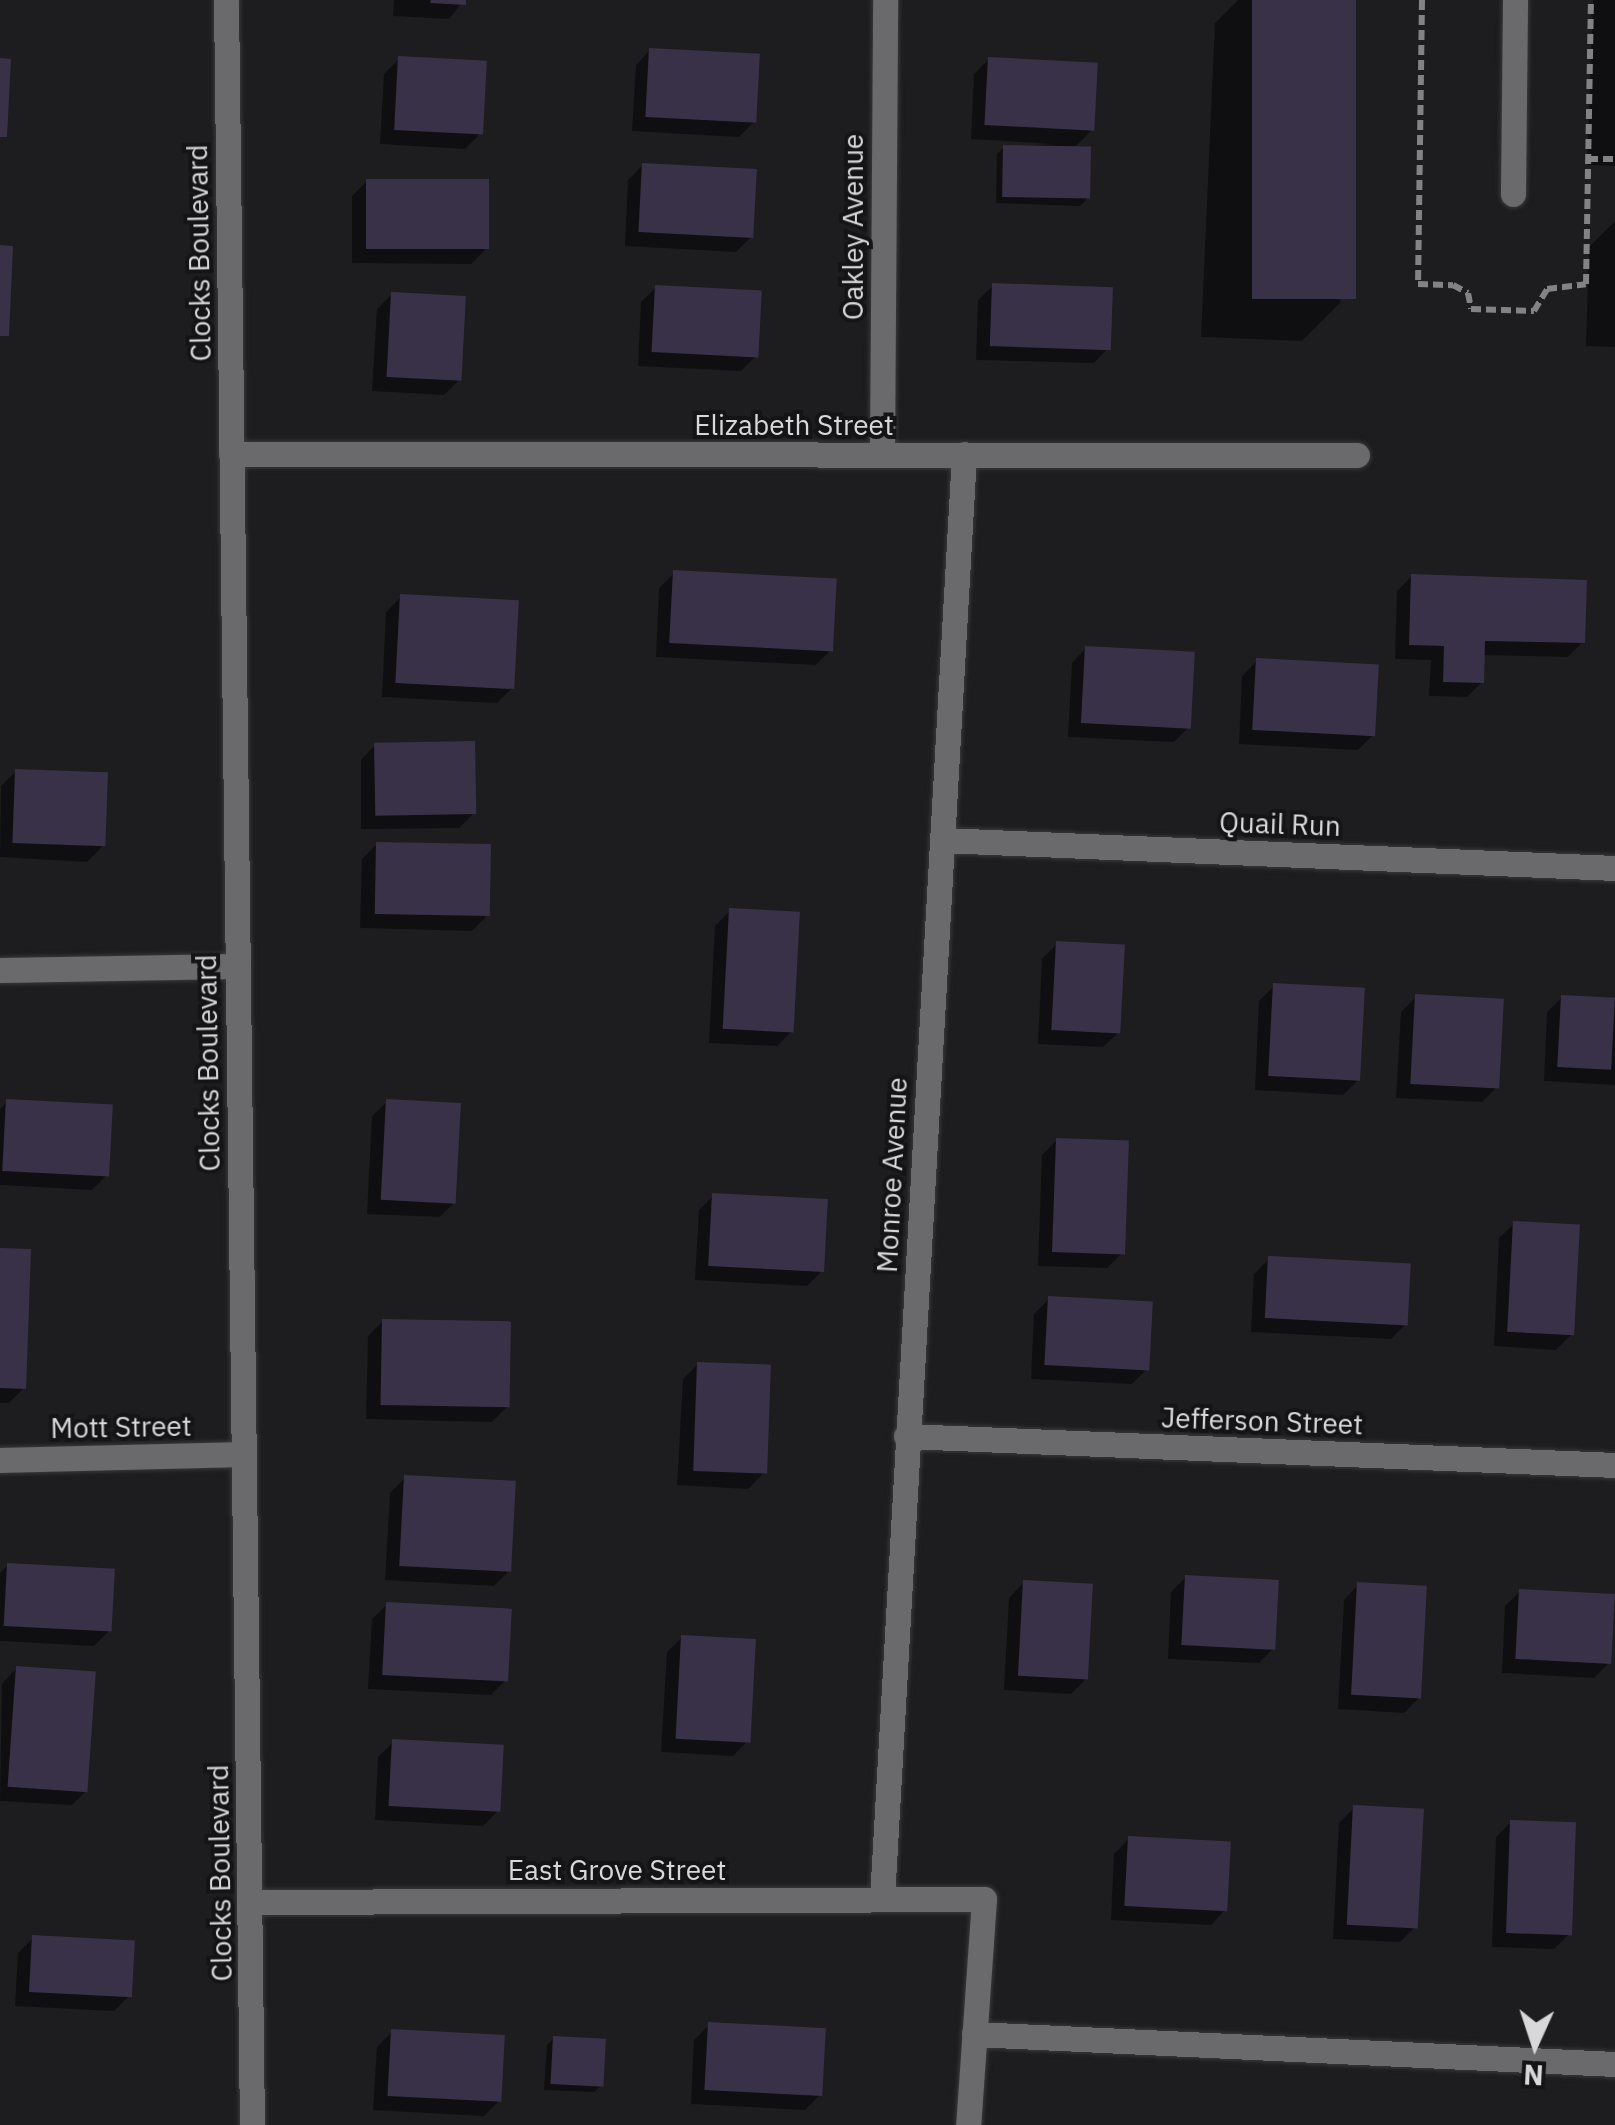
<!DOCTYPE html>
<style>
body{margin:0}
#map{position:relative;width:1615px;height:2125px;overflow:hidden;background:#1d1c1f;font-family:"IBM Plex Sans",sans-serif}
div>[style]{position:absolute}
.shadow>*{inset:0;background:#0007}
.building>*{inset:0;background:#393148;transform-origin:0 0}
.path>*{height:6px;margin-top:-3px;transform-origin:0;background:repeating-linear-gradient(90deg,#838284 0 10px,transparent 0 15px)}
.roads{filter:drop-shadow(0 0 2px #39393b) drop-shadow(0 0 2px #39393b)}
.street>*{height:25px;margin:-12.5px;padding:0 12.5px;transform-origin:12.5px;border-radius:12.5px;background:#6a696c}
span{translate:-50% -50%;white-space:nowrap;text-align:center;line-height:1.15;-webkit-text-stroke:8px #141316;paint-order:stroke}
.street-label{font-size:28px;color:#d8d7d9}
.north{position:absolute;left:1485px;top:1995px;width:100px;height:100px;-webkit-text-stroke:8px #141316;paint-order:stroke;rotate:183deg;font-size:28px;font-weight:700;line-height:40px;text-align:center;color:#d8d7d9}
.north::after{content:'';display:block;margin:auto;width:35px;height:45px;background:#d8d7d9;clip-path:polygon(50% 0,100% 100%,50% 72%,0 100%)}
</style>
<div id="map">
<div class="shadow">
<i style="clip-path:polygon(394px 0,464px 0,449px 19px,393px 16px)"></i>
<i style="clip-path:polygon(1238px 0,1354px 0,1340px 303px,1302px 341px,1201px 337px,1215px 23px)"></i>
<i style="clip-path:polygon(1593px 0,1615px 0,1615px 166px,1587px 165px)"></i>
<i style="clip-path:polygon(650px 50px,754px 122px,739px 137px,632px 131px,636px 65px)"></i>
<i style="clip-path:polygon(399px 59px,480px 134px,465px 149px,380px 144px,384px 74px)"></i>
<i style="clip-path:polygon(989px 59px,1092px 130px,1073px 149px,1087px 199px,1080px 206px,996px 203px,997px 154px,1004px 147px,1053px 144px,971px 139px,974px 74px)"></i>
<i style="clip-path:polygon(643px 165px,751px 237px,736px 252px,625px 246px,628px 180px)"></i>
<i style="clip-path:polygon(367px 181px,486px 249px,471px 264px,352px 263px,352px 196px)"></i>
<i style="clip-path:polygon(1615px 221px,1615px 347px,1586px 346px,1589px 247px)"></i>
<i style="clip-path:polygon(993px 286px,1108px 348px,1094px 363px,976px 360px,978px 300px)"></i>
<i style="clip-path:polygon(656px 287px,756px 356px,741px 371px,638px 366px,641px 302px)"></i>
<i style="clip-path:polygon(392px 294px,459px 380px,444px 395px,372px 391px,377px 309px)"></i>
<i style="clip-path:polygon(674px 573px,831px 650px,816px 665px,656px 657px,659px 588px)"></i>
<i style="clip-path:polygon(1412px 576px,1583px 642px,1568px 657px,1482px 655px,1482px 682px,1467px 697px,1429px 696px,1431px 660px,1395px 659px,1397px 591px)"></i>
<i style="clip-path:polygon(401px 597px,512px 688px,497px 703px,382px 697px,386px 612px)"></i>
<i style="clip-path:polygon(1086px 648px,1189px 727px,1174px 742px,1068px 737px,1072px 663px)"></i>
<i style="clip-path:polygon(1257px 661px,1373px 735px,1358px 750px,1239px 744px,1242px 676px)"></i>
<i style="clip-path:polygon(375px 745px,474px 813px,459px 828px,361px 829px,361px 760px)"></i>
<i style="clip-path:polygon(16px 771px,102px 847px,87px 862px,0 857px,1px 786px)"></i>
<i style="clip-path:polygon(377px 844px,486px 917px,472px 931px,360px 928px,362px 859px)"></i>
<i style="clip-path:polygon(730px 911px,792px 1031px,777px 1046px,709px 1043px,715px 926px)"></i>
<i style="clip-path:polygon(1057px 944px,1118px 1033px,1103px 1047px,1038px 1044px,1042px 959px)"></i>
<i style="clip-path:polygon(1274px 986px,1358px 1080px,1343px 1095px,1255px 1090px,1259px 1001px)"></i>
<i style="clip-path:polygon(1416px 997px,1497px 1087px,1482px 1102px,1396px 1098px,1401px 1012px)"></i>
<i style="clip-path:polygon(1562px 997px,1615px 1000px,1615px 1085px,1544px 1081px,1547px 1012px)"></i>
<i style="clip-path:polygon(7px 1102px,107px 1175px,92px 1190px,0 1185px,0 1109px)"></i>
<i style="clip-path:polygon(387px 1102px,455px 1202px,440px 1217px,367px 1214px,372px 1116px)"></i>
<i style="clip-path:polygon(1057px 1140px,1122px 1253px,1107px 1268px,1038px 1266px,1042px 1155px)"></i>
<i style="clip-path:polygon(713px 1196px,822px 1271px,807px 1286px,695px 1280px,699px 1210px)"></i>
<i style="clip-path:polygon(1514px 1224px,1571px 1335px,1556px 1350px,1494px 1346px,1499px 1238px)"></i>
<i style="clip-path:polygon(0 1251px,24px 1388px,9px 1403px,0 1403px)"></i>
<i style="clip-path:polygon(1269px 1259px,1406px 1324px,1391px 1339px,1251px 1332px,1254px 1274px)"></i>
<i style="clip-path:polygon(1049px 1299px,1147px 1369px,1132px 1384px,1031px 1379px,1034px 1314px)"></i>
<i style="clip-path:polygon(383px 1321px,507px 1407px,492px 1422px,366px 1419px,368px 1336px)"></i>
<i style="clip-path:polygon(698px 1364px,763px 1474px,748px 1489px,677px 1485px,683px 1379px)"></i>
<i style="clip-path:polygon(405px 1478px,509px 1571px,494px 1586px,385px 1580px,390px 1493px)"></i>
<i style="clip-path:polygon(8px 1565px,109px 1631px,94px 1646px,0 1641px,0 1573px)"></i>
<i style="clip-path:polygon(1186px 1577px,1274px 1648px,1259px 1663px,1168px 1659px,1171px 1592px)"></i>
<i style="clip-path:polygon(1023px 1583px,1086px 1679px,1071px 1694px,1004px 1690px,1009px 1598px)"></i>
<i style="clip-path:polygon(1358px 1585px,1419px 1698px,1404px 1713px,1338px 1709px,1344px 1600px)"></i>
<i style="clip-path:polygon(1520px 1591px,1609px 1663px,1594px 1678px,1502px 1673px,1505px 1606px)"></i>
<i style="clip-path:polygon(387px 1605px,506px 1680px,491px 1695px,368px 1689px,372px 1619px)"></i>
<i style="clip-path:polygon(682px 1637px,748px 1741px,733px 1756px,661px 1752px,667px 1652px)"></i>
<i style="clip-path:polygon(16px 1669px,87px 1790px,72px 1805px,0 1801px,2px 1684px)"></i>
<i style="clip-path:polygon(393px 1742px,498px 1811px,483px 1826px,375px 1820px,378px 1757px)"></i>
<i style="clip-path:polygon(1354px 1808px,1415px 1927px,1400px 1942px,1333px 1939px,1339px 1823px)"></i>
<i style="clip-path:polygon(1511px 1822px,1568px 1935px,1554px 1949px,1492px 1947px,1496px 1837px)"></i>
<i style="clip-path:polygon(1129px 1839px,1225px 1910px,1211px 1925px,1111px 1920px,1114px 1854px)"></i>
<i style="clip-path:polygon(33px 1938px,129px 1996px,114px 2011px,15px 2006px,18px 1953px)"></i>
<i style="clip-path:polygon(709px 2025px,820px 2095px,805px 2110px,691px 2104px,694px 2040px)"></i>
<i style="clip-path:polygon(392px 2032px,499px 2101px,484px 2116px,373px 2110px,377px 2047px)"></i>
<i style="clip-path:polygon(554px 2038px,601px 2086px,594px 2092px,544px 2090px,547px 2045px)"></i>
</div>
<div class="building">
<i style="clip-path:polygon(431px 0,466px 0,466px 5px,430px 3px)"></i>
<i style="left:1252px;top:0;width:104px;height:299px"></i>
<i style="left:649px;top:48px;width:111px;height:69px;rotate:3deg"></i>
<i style="left:398px;top:56px;width:89px;height:74px;rotate:3deg"></i>
<i style="left:988px;top:57px;width:110px;height:68px;rotate:3deg"></i>
<i style="clip-path:polygon(0 58px,11px 59px,7px 137px,0 137px)"></i>
<i style="left:1003px;top:145px;width:88px;height:52px;rotate:1deg"></i>
<i style="left:642px;top:163px;width:115px;height:69px;rotate:3deg"></i>
<i style="left:366px;top:179px;width:123px;height:70px"></i>
<i style="clip-path:polygon(0 245px,13px 246px,9px 336px,0 336px)"></i>
<i style="left:992px;top:283px;width:121px;height:63px;rotate:2deg"></i>
<i style="left:655px;top:285px;width:107px;height:67px;rotate:3deg"></i>
<i style="left:391px;top:292px;width:75px;height:85px;rotate:3deg"></i>
<i style="left:673px;top:570px;width:164px;height:73px;rotate:3deg"></i>
<i style="clip-path:polygon(1411px 574px,1587px 580px,1585px 643px,1485px 641px,1484px 683px,1443px 682px,1444px 646px,1409px 645px)"></i>
<i style="left:400px;top:594px;width:119px;height:89px;rotate:3deg"></i>
<i style="left:1085px;top:646px;width:110px;height:77px;rotate:3deg"></i>
<i style="left:1256px;top:658px;width:123px;height:72px;rotate:3deg"></i>
<i style="left:475px;top:741px;width:73px;height:101px;rotate:89deg"></i>
<i style="left:15px;top:769px;width:93px;height:74px;rotate:2deg"></i>
<i style="left:376px;top:842px;width:115px;height:72px;rotate:1deg"></i>
<i style="left:729px;top:908px;width:71px;height:121px;rotate:3deg"></i>
<i style="left:1056px;top:941px;width:69px;height:89px;rotate:3deg"></i>
<i style="left:1273px;top:983px;width:92px;height:93px;rotate:3deg"></i>
<i style="left:1415px;top:994px;width:89px;height:90px;rotate:3deg"></i>
<i style="left:1561px;top:995px;width:54px;height:72px;rotate:3deg"></i>
<i style="left:6px;top:1099px;width:107px;height:72px;rotate:3deg"></i>
<i style="left:386px;top:1099px;width:75px;height:101px;rotate:3deg"></i>
<i style="left:1056px;top:1138px;width:73px;height:114px;rotate:2deg"></i>
<i style="left:712px;top:1193px;width:116px;height:73px;rotate:3deg"></i>
<i style="left:1513px;top:1221px;width:67px;height:111px;rotate:3deg"></i>
<i style="left:0;top:1248px;width:31px;height:140px;rotate:2deg"></i>
<i style="left:1268px;top:1256px;width:143px;height:62px;rotate:3deg"></i>
<i style="left:1048px;top:1296px;width:105px;height:69px;rotate:3deg"></i>
<i style="left:382px;top:1319px;width:129px;height:86px;rotate:1deg"></i>
<i style="left:697px;top:1362px;width:74px;height:109px;rotate:2deg"></i>
<i style="left:404px;top:1475px;width:112px;height:91px;rotate:3deg"></i>
<i style="left:7px;top:1563px;width:108px;height:63px;rotate:3deg"></i>
<i style="left:1185px;top:1575px;width:94px;height:70px;rotate:3deg"></i>
<i style="left:1023px;top:1580px;width:70px;height:96px;rotate:3deg"></i>
<i style="left:1357px;top:1582px;width:70px;height:113px;rotate:3deg"></i>
<i style="left:1519px;top:1589px;width:96px;height:70px;rotate:3deg"></i>
<i style="left:386px;top:1602px;width:126px;height:73px;rotate:3deg"></i>
<i style="left:681px;top:1635px;width:75px;height:104px;rotate:3deg"></i>
<i style="left:16px;top:1666px;width:80px;height:121px;rotate:4deg"></i>
<i style="left:392px;top:1739px;width:112px;height:67px;rotate:3deg"></i>
<i style="left:1353px;top:1805px;width:71px;height:120px;rotate:3deg"></i>
<i style="left:1510px;top:1820px;width:66px;height:113px;rotate:2deg"></i>
<i style="left:1128px;top:1836px;width:103px;height:70px;rotate:3deg"></i>
<i style="left:32px;top:1935px;width:103px;height:57px;rotate:3deg"></i>
<i style="left:708px;top:2022px;width:118px;height:68px;rotate:3deg"></i>
<i style="left:391px;top:2029px;width:114px;height:67px;rotate:3deg"></i>
<i style="left:553px;top:2036px;width:53px;height:48px;rotate:3deg"></i>
</div>
<div class="path">
<i style="left:1422px;top:0;width:284px;rotate:90.8deg"></i>
<i style="left:1418px;top:284px;width:35px;rotate:2deg"></i>
<i style="left:1453px;top:285px;width:17px;rotate:28deg"></i>
<i style="left:1468px;top:293px;width:16px;rotate:79deg"></i>
<i style="left:1471px;top:309px;width:63px;rotate:1.8deg"></i>
<i style="left:1534px;top:311px;width:26px;rotate:-59deg"></i>
<i style="left:1547px;top:289px;width:39px;rotate:-7deg"></i>
<i style="left:1586px;top:284px;width:284px;rotate:-89deg"></i>
<i style="left:1588px;top:159px;width:27px"></i>
</div>
<div class="roads">
<div class="street">
<i style="left:226px;top:0;width:2125px;rotate:89.3deg"></i>
<i style="left:1513px;top:194px;width:194px;rotate:-89.4deg"></i>
<i style="left:231px;top:454px;width:1126px;rotate:0.05deg"></i>
<i style="left:882px;top:455px;width:455px;rotate:-89.6deg"></i>
<i style="left:942px;top:840px;width:674px;rotate:2.38deg"></i>
<i style="left:0;top:970px;width:236px;rotate:-1deg"></i>
<i style="left:906px;top:1436px;width:710px;rotate:2.34deg"></i>
<i style="left:0;top:1460px;width:243px;rotate:-1.4deg"></i>
<i style="left:882px;top:1899px;width:1447px;rotate:-86.75deg"></i>
<i style="left:250px;top:1902px;width:734px;rotate:-0.23deg"></i>
<i style="left:984px;top:1899px;width:227px;rotate:94deg"></i>
<i style="left:974px;top:2034px;width:642px;rotate:2.68deg"></i>
</div>
</div>
<div class="street-label">
<span style="left:853px;top:227px;rotate:-90deg">Oakley Avenue</span>
<span style="left:199px;top:253px;rotate:-91deg">Clocks Boulevard</span>
<span style="left:794px;top:425px">Elizabeth Street</span>
<span style="left:1280px;top:824px;rotate:2deg">Quail Run</span>
<span style="left:208px;top:1063px;rotate:-91deg">Clocks Boulevard</span>
<span style="left:892px;top:1175px;rotate:-87deg">Monroe Avenue</span>
<span style="left:1262px;top:1421px;rotate:2deg">Jefferson Street</span>
<span style="left:121px;top:1427px;rotate:-1deg">Mott Street</span>
<span style="left:617px;top:1870px">East Grove Street</span>
<span style="left:220px;top:1873px;rotate:-91deg">Clocks Boulevard</span>
</div>
<div class="north">N</div>
</div>
